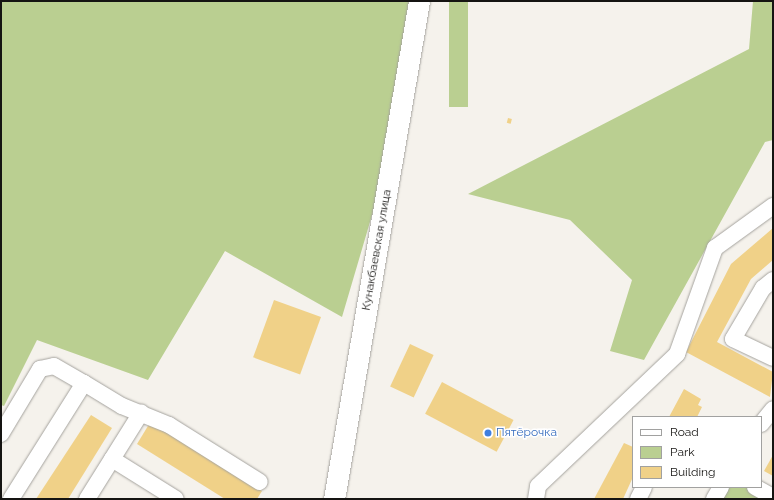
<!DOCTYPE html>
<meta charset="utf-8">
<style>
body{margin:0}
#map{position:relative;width:774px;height:500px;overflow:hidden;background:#f5f2ec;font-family:Raleway,sans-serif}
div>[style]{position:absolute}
.green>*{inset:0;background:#bacf91;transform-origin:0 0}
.building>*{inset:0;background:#f0d188;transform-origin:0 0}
.roads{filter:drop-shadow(0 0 1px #a5a39e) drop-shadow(0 0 1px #a5a39e)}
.minor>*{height:16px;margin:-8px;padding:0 8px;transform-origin:8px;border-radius:8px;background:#fff}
.major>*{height:21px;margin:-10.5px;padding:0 10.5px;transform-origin:10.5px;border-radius:10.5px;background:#fff}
.dots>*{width:11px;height:11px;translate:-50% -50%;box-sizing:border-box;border:2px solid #fff;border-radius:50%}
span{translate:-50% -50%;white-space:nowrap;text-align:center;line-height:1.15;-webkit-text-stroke:3px #fff;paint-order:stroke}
.street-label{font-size:12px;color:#151412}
.shop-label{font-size:12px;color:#366cbe}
.left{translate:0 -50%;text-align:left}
.frame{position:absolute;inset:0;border:2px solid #151412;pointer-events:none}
.legend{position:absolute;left:632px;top:416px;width:130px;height:72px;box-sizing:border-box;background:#fff;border:1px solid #a1a1a0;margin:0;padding:5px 7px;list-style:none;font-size:12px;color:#151412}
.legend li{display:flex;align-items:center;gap:8px;height:20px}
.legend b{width:20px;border:1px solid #a1a1a0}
</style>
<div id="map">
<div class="green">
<i style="clip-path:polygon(1px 1px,409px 1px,380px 188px,342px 317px,225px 251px,148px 380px,37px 340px,4px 406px,1px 405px)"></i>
<i style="left:449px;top:1px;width:19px;height:106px"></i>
<i style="clip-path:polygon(753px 1px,773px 1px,773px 140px,765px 142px,644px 360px,610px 351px,632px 280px,570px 220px,468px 194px,749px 49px)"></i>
<i style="clip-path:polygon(726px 487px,747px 487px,770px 499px,720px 499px)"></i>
</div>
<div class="building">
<i style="left:508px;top:118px;width:4px;height:5px;rotate:14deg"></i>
<i style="clip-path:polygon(773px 228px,773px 260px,751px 279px,717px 342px,773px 372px,770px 397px,686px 352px,731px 264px)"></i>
<i style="left:274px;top:300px;width:50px;height:61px;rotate:20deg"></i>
<i style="left:410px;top:344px;width:26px;height:47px;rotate:25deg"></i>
<i style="left:442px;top:382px;width:81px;height:36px;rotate:28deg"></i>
<i style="clip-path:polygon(684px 389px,701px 399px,698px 405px,702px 407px,697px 417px,669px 417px)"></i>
<i style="clip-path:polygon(91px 415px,112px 428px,68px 499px,36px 499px)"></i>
<i style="clip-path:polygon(151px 421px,262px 491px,257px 499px,225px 499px,137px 444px)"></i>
<i style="clip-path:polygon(624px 443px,633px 447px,633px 477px,623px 499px,594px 499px)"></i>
<i style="clip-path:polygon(773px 455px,773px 476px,764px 471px)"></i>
</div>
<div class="roads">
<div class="minor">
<i style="left:773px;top:280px;width:13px;rotate:141deg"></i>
<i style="left:763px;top:288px;width:59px;rotate:120.5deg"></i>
<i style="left:733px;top:339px;width:44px;rotate:25.4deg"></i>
<i style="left:761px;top:424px;width:19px;rotate:-51deg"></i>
<i style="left:1px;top:434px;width:76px;rotate:-59deg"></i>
<i style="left:40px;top:369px;width:14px;rotate:-12deg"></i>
<i style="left:54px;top:366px;width:34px;rotate:30deg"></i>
<i style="left:112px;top:459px;width:75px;rotate:32deg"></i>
<i style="left:755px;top:487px;width:21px;rotate:29deg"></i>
<i style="left:11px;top:499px;width:137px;rotate:-57.8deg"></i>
<i style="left:84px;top:383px;width:44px;rotate:31.2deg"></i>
<i style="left:122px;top:406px;width:51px;rotate:22deg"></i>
<i style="left:169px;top:425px;width:107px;rotate:32.1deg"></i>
<i style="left:87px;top:499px;width:102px;rotate:-57.9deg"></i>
<i style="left:536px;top:499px;width:13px;rotate:-81deg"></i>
<i style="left:538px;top:486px;width:192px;rotate:-43.5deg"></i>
<i style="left:677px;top:354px;width:113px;rotate:-70.3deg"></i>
<i style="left:715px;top:248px;width:72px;rotate:-35.9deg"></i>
<i style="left:638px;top:499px;width:13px;rotate:-63deg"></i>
<i style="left:714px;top:499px;width:14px;rotate:-60deg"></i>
</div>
<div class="major">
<i style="left:334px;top:499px;width:505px;rotate:-80.31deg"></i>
</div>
</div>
<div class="dots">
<i style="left:488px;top:433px;background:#3f7fe0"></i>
</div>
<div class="street-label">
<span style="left:377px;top:250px;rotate:-80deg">Кунакбаевская улица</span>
</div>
<div class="shop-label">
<span class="left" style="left:496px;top:433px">Пятёрочка</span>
</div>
<div class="frame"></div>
<ul class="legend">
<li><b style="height:5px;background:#fff"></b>Road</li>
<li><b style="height:11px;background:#bacf91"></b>Park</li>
<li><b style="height:11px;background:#f0d188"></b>Building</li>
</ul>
</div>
